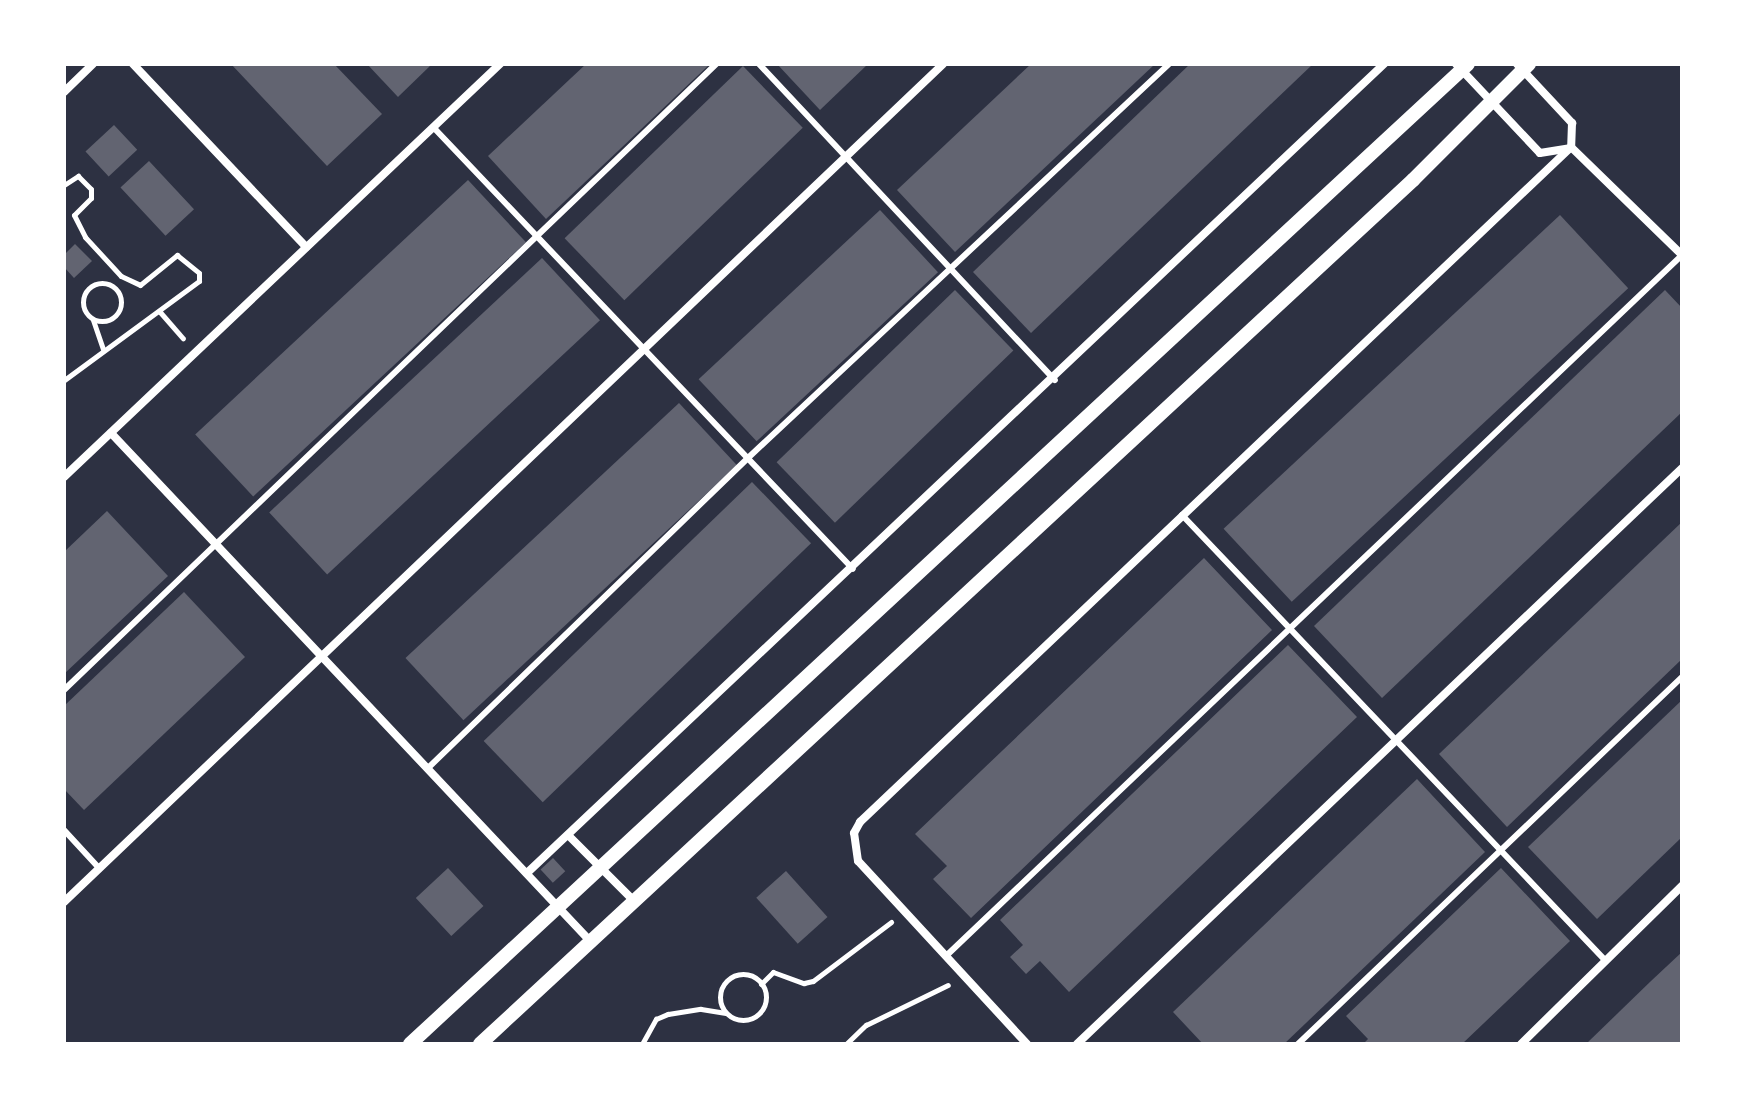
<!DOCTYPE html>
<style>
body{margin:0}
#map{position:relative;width:1746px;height:1108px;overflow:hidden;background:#2d3142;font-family:Figtree,sans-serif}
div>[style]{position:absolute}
.building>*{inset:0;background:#626471;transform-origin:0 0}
.path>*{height:5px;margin:-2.5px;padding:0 2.5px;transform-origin:2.5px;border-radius:2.5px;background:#fff}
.path>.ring{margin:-2.5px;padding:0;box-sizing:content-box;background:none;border:5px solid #fff;border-radius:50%}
.service>*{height:6px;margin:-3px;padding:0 3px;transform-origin:3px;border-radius:3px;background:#fff}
.minor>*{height:8px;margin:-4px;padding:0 4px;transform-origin:4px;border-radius:4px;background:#fff}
.tertiary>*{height:14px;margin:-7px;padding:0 7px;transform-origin:7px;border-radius:7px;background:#fff}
span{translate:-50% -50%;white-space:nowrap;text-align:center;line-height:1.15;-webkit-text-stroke:7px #fff;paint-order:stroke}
.frame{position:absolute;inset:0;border:66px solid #fff;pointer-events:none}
</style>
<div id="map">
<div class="building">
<i style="clip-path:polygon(231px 64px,334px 64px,382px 114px,327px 166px)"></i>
<i style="clip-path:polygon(367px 64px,432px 64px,398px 97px)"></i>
<i style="clip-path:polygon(586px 64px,710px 64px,546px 219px,488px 156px)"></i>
<i style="clip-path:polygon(777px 64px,868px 64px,820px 110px)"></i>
<i style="clip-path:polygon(1031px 64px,1155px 64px,955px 252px,897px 190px)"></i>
<i style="clip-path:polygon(1190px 64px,1313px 64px,1031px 333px,973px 272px)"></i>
<i style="left:743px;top:66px;width:86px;height:248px;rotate:46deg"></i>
<i style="left:114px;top:125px;width:34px;height:39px;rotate:47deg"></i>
<i style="left:149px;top:161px;width:66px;height:39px;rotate:47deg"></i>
<i style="left:468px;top:180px;width:85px;height:373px;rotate:47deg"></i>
<i style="left:880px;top:210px;width:85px;height:248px;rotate:47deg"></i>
<i style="left:1560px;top:215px;width:100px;height:460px;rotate:47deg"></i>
<i style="clip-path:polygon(75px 244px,92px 261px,74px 278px,64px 267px,64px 255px)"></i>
<i style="left:542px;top:258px;width:85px;height:373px;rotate:47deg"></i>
<i style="left:955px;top:290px;width:84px;height:248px;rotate:46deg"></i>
<i style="clip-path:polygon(1665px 290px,1682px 308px,1682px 412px,1382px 698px,1314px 626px)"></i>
<i style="left:679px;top:403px;width:85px;height:374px;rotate:47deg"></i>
<i style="left:752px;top:482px;width:85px;height:373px;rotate:46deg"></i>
<i style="clip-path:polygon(107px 511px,168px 576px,64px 674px,64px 552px)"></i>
<i style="clip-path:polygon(1682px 522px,1682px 659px,1507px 827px,1439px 754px)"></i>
<i style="clip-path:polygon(1204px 558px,1272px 630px,971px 918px,933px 879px,947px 866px,915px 834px)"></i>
<i style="clip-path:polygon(184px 592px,245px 657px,84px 810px,64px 789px,64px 706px)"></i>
<i style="clip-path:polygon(1288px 645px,1357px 717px,1069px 992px,1040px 961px,1026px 974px,1010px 957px,1023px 945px,1000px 920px)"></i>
<i style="clip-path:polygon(1682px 700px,1682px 837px,1597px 919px,1528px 847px)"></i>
<i style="clip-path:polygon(1417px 779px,1485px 852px,1284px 1044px,1203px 1044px,1173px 1012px)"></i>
<i style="left:553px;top:858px;width:18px;height:17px;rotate:47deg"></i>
<i style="left:448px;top:868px;width:52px;height:44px;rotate:47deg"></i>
<i style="clip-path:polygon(1501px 868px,1570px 941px,1462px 1044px,1363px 1044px,1368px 1039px,1346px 1016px)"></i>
<i style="left:786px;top:871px;width:62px;height:40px;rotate:48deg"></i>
<i style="clip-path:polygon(1682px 952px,1682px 1044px,1586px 1044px,1651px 981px)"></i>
</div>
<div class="path">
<i style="left:64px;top:185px;width:17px;rotate:-33deg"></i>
<i style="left:78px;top:176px;width:18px;rotate:45deg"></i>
<i style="left:91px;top:189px;width:9px;rotate:90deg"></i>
<i style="left:91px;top:198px;width:24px;rotate:135deg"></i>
<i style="left:74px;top:215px;width:25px;rotate:63deg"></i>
<i style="left:85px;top:237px;width:53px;rotate:47.3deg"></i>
<i style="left:121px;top:276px;width:21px;rotate:25deg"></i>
<i style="left:140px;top:285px;width:48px;rotate:-39deg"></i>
<i style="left:177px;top:255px;width:28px;rotate:39deg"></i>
<i style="left:199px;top:273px;width:8px;rotate:90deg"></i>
<i style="left:199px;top:281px;width:167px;rotate:143.7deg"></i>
<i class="ring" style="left:83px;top:283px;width:33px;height:33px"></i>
<i style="left:160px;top:312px;width:35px;rotate:49deg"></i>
<i style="left:93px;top:320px;width:31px;rotate:71deg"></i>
<i class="ring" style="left:720px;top:974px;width:41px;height:41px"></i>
<i style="left:761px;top:984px;width:17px;rotate:-45deg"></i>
<i style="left:773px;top:972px;width:33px;rotate:20deg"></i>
<i style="left:804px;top:983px;width:9px;rotate:-13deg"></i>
<i style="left:813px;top:981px;width:98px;rotate:-37.1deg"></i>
<i style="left:642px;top:1044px;width:29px;rotate:-61deg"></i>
<i style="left:656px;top:1019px;width:13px;rotate:-23deg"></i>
<i style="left:668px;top:1014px;width:33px;rotate:-9deg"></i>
<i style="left:701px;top:1009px;width:25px;rotate:9deg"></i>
<i style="left:846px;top:1044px;width:28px;rotate:-44deg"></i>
<i style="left:866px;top:1025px;width:91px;rotate:-26deg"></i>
</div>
<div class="service">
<i style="left:759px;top:64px;width:433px;rotate:46.9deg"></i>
<i style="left:434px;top:128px;width:608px;rotate:46.47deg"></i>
<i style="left:1182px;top:515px;width:613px;rotate:46.46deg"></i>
<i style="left:64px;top:690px;width:904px;rotate:-43.83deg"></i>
<i style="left:427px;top:769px;width:448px;rotate:-44.1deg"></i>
<i style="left:749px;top:457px;width:575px;rotate:-43.1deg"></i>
<i style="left:64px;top:830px;width:52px;rotate:47.4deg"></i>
<i style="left:946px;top:956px;width:1016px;rotate:-43.6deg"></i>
<i style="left:1298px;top:1044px;width:531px;rotate:-43.7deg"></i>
</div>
<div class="minor">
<i style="left:133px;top:64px;width:252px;rotate:46.6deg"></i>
<i style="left:1456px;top:64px;width:122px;rotate:46.7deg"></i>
<i style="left:1540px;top:153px;width:30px;rotate:-9deg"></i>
<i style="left:1517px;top:64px;width:81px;rotate:47deg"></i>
<i style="left:1572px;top:123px;width:24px;rotate:92deg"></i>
<i style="left:1571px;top:147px;width:155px;rotate:44.2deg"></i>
<i style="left:64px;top:92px;width:40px;rotate:-44deg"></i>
<i style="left:111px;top:433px;width:700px;rotate:46.68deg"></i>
<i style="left:64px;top:477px;width:601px;rotate:-43.45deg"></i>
<i style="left:568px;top:835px;width:95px;rotate:45deg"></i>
<i style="left:527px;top:873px;width:1179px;rotate:-43.35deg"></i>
<i style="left:64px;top:902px;width:1214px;rotate:-43.63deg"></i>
<i style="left:1027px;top:1044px;width:249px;rotate:-132.7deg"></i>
<i style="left:858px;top:861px;width:28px;rotate:-98deg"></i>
<i style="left:854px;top:833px;width:13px;rotate:-61deg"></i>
<i style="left:860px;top:822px;width:980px;rotate:-43.51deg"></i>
<i style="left:1077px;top:1044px;width:835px;rotate:-43.59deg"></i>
<i style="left:1521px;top:1044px;width:226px;rotate:-44.5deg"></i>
</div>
<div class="tertiary">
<i style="left:410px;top:1044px;width:1442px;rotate:-42.81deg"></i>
<i style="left:480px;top:1044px;width:1272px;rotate:-42.8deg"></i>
<i style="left:1413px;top:180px;width:164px;rotate:-45deg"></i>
</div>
<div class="frame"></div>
</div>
